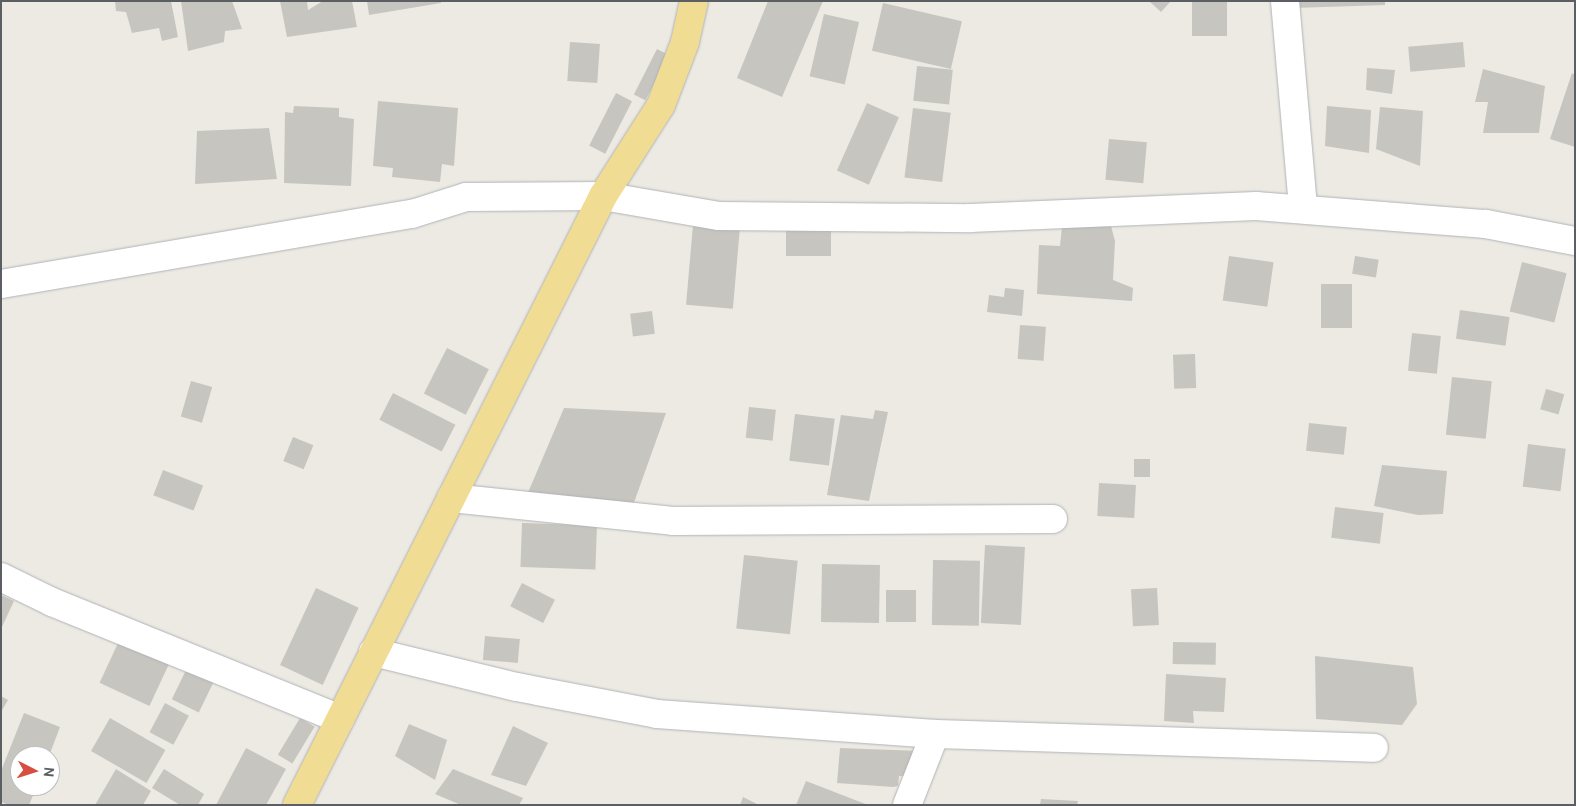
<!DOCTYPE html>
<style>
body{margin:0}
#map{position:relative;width:1576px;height:806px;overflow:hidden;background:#eceae3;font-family:Cabin,sans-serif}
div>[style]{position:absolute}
.building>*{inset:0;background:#c7c5c0;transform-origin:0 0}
.roads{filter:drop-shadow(0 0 1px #b0b3b7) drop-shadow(0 0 1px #b0b3b7)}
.street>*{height:28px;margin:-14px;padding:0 14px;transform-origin:14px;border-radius:14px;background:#fff}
.highway>*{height:28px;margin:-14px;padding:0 14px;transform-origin:14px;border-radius:14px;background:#f1dc94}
span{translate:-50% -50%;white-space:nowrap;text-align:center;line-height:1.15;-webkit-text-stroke:4.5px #fff;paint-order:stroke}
.frame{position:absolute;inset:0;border:2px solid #5b5e62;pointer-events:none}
.north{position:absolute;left:10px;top:746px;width:50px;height:50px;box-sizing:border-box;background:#fff;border:1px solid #bdbfc0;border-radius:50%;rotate:95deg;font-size:14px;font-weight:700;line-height:20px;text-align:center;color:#5b5e62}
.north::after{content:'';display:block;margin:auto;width:18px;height:22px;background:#d64e3f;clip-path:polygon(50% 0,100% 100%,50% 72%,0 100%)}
</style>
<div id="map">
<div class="building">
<i style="clip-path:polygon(115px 1px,171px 1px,178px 37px,162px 41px,159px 28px,132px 33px,126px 12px,116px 11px)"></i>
<i style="clip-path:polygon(181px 1px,232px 1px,242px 29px,225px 31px,224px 42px,188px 51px)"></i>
<i style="clip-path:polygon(280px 1px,307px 1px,308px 10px,323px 1px,352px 1px,357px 27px,287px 37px)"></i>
<i style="clip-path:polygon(367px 1px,441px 1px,441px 3px,369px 15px)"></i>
<i style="clip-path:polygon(768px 1px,823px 1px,782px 97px,737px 78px)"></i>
<i style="clip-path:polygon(1149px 1px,1171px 1px,1161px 12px)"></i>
<i style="left:1192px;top:1px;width:35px;height:35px"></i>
<i style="clip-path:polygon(1293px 1px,1385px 1px,1385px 5px,1294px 8px)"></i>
<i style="left:883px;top:3px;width:81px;height:49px;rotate:13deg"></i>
<i style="left:824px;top:14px;width:36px;height:64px;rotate:13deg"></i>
<i style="left:570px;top:42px;width:30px;height:39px;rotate:4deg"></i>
<i style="left:1463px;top:42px;width:25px;height:55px;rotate:85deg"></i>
<i style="left:657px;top:49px;width:13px;height:51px;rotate:27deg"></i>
<i style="left:917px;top:66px;width:36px;height:35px;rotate:6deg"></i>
<i style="clip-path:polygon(1367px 68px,1395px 70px,1392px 94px,1366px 90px)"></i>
<i style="clip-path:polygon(1483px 69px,1545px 86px,1539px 133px,1483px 133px,1488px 102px,1475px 102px)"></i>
<i style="clip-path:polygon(1572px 73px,1575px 75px,1575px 147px,1550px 139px)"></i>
<i style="left:616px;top:93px;width:18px;height:59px;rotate:27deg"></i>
<i style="clip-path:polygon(378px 101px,458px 108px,454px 166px,442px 164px,440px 182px,392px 177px,393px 168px,373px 166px)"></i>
<i style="left:867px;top:103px;width:35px;height:74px;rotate:24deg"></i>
<i style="clip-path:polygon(294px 106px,339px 108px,339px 117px,354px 119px,351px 186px,284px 183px,285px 112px,293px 113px)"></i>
<i style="clip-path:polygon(1327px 106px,1371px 110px,1369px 153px,1325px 146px)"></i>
<i style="clip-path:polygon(1380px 107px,1423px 111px,1420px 166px,1376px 149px)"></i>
<i style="left:913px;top:108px;width:38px;height:70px;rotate:7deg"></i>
<i style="clip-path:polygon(269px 128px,277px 179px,195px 184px,197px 131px)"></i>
<i style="left:1109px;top:139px;width:38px;height:41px;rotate:5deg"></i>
<i style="clip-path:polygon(1108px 215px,1115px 241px,1113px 280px,1133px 288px,1132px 301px,1037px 294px,1039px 245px,1060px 246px,1063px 218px)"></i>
<i style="left:831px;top:224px;width:32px;height:45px;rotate:90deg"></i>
<i style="left:693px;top:225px;width:47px;height:80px;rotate:5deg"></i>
<i style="left:1229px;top:256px;width:45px;height:45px;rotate:8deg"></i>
<i style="left:1355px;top:256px;width:24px;height:18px;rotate:9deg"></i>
<i style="left:1522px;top:262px;width:46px;height:51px;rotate:14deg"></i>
<i style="left:1321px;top:284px;width:31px;height:44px"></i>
<i style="clip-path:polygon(1005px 288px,1024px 290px,1022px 316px,987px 312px,989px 295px,1004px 297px)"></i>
<i style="left:1460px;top:310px;width:50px;height:29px;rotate:8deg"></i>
<i style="left:652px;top:311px;width:23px;height:22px;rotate:83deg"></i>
<i style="left:1020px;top:325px;width:26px;height:34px;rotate:4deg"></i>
<i style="left:1412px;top:333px;width:29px;height:38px;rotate:6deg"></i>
<i style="left:447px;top:348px;width:47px;height:51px;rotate:27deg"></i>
<i style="left:1195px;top:354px;width:34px;height:22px;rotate:88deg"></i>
<i style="left:1452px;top:377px;width:40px;height:58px;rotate:6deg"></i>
<i style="left:191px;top:381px;width:22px;height:37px;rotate:16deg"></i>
<i style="left:1546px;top:389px;width:19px;height:21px;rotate:16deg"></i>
<i style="left:393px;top:393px;width:70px;height:30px;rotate:27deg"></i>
<i style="left:749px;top:407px;width:27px;height:31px;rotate:6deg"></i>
<i style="clip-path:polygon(564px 408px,666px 413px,632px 508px,524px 502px)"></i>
<i style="clip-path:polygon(875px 410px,888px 412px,869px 501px,827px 495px,841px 415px,873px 419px)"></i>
<i style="left:795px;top:414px;width:40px;height:47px;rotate:7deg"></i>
<i style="left:1309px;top:423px;width:38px;height:28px;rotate:6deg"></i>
<i style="left:293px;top:437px;width:22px;height:26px;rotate:22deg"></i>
<i style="left:1528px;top:444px;width:38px;height:43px;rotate:7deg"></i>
<i style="left:1134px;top:459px;width:16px;height:18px"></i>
<i style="clip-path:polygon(1382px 465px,1447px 471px,1443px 514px,1418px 515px,1374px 506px)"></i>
<i style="left:163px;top:470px;width:43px;height:27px;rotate:21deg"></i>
<i style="left:1099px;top:483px;width:37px;height:33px;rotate:3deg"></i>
<i style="left:1335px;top:507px;width:49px;height:31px;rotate:7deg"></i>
<i style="left:522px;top:523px;width:75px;height:44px;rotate:2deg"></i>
<i style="left:985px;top:545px;width:40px;height:78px;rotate:3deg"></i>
<i style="left:744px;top:555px;width:54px;height:74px;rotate:6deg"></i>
<i style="left:933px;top:560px;width:47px;height:65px;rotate:1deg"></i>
<i style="left:822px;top:564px;width:58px;height:58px;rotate:1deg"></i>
<i style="left:522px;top:583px;width:37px;height:26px;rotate:27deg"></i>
<i style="left:316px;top:588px;width:47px;height:85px;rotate:25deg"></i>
<i style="left:1157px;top:588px;width:37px;height:26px;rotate:87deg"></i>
<i style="left:886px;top:590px;width:30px;height:32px"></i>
<i style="clip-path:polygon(1px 595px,14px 601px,1px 629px)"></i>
<i style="left:485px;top:636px;width:35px;height:24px;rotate:5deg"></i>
<i style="left:119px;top:641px;width:55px;height:46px;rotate:25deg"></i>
<i style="left:1173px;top:642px;width:43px;height:22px;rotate:1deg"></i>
<i style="clip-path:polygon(1315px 656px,1413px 667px,1417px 704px,1402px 725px,1316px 719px)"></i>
<i style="left:188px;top:666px;width:30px;height:37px;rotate:26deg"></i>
<i style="clip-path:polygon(1166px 674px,1226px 678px,1224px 712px,1193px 711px,1194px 723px,1164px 721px)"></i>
<i style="clip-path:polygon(1px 696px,8px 700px,1px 712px)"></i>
<i style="left:165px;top:703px;width:27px;height:33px;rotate:28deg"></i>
<i style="clip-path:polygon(24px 713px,60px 727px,49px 756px,20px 756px,20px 786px,37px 786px,29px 805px,9px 805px,1px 802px,1px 771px)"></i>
<i style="left:110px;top:718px;width:64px;height:38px;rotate:30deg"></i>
<i style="left:300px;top:718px;width:17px;height:43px;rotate:31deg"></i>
<i style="clip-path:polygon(409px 724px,447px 740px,435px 780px,395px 756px)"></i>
<i style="clip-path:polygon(513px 726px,548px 743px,526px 786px,491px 775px)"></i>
<i style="clip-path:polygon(246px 748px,286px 769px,266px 805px,216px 805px)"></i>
<i style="clip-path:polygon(840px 748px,921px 751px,917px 776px,899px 776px,898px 786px,893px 787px,837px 783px)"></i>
<i style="clip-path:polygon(116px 769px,151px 791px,143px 805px,95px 805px)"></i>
<i style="clip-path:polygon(164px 769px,204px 794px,198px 805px,180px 805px,152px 788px)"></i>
<i style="clip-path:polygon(453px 769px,523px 798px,519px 805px,461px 805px,435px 794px)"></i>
<i style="clip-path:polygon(806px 781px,868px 805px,796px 805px)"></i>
<i style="clip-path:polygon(743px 797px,759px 805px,740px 805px)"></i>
<i style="clip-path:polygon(1041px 799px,1078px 801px,1077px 805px,1040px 805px)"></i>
</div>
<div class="roads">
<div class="street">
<i style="left:1285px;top:1px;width:208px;rotate:85deg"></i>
<i style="left:1px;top:284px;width:417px;rotate:-9.7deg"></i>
<i style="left:412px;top:214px;width:57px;rotate:-17.5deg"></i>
<i style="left:466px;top:197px;width:137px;rotate:-0.4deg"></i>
<i style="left:603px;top:196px;width:118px;rotate:9.8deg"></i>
<i style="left:719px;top:216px;width:251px;rotate:0.5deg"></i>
<i style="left:970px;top:218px;width:286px;rotate:-2.4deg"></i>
<i style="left:1256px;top:206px;width:231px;rotate:4.5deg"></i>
<i style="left:1486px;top:224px;width:91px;rotate:10.8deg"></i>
<i style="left:451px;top:498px;width:223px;rotate:5.9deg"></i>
<i style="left:673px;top:521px;width:380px;rotate:-0.3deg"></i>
<i style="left:1px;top:577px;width:57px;rotate:26.1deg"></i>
<i style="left:52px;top:602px;width:311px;rotate:22.1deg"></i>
<i style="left:373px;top:652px;width:148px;rotate:13.7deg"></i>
<i style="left:517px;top:687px;width:143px;rotate:10.9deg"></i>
<i style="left:657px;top:714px;width:279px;rotate:4.1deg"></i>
<i style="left:935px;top:734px;width:439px;rotate:1.8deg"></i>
<i style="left:907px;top:805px;width:76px;rotate:-68.5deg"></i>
</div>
<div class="highway">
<i style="left:297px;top:805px;width:682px;rotate:-63.32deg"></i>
<i style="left:603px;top:196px;width:108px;rotate:-57.5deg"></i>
<i style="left:661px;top:105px;width:67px;rotate:-69.1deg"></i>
<i style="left:685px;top:42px;width:42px;rotate:-77.6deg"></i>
</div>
</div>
<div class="frame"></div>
<div class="north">N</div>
</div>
